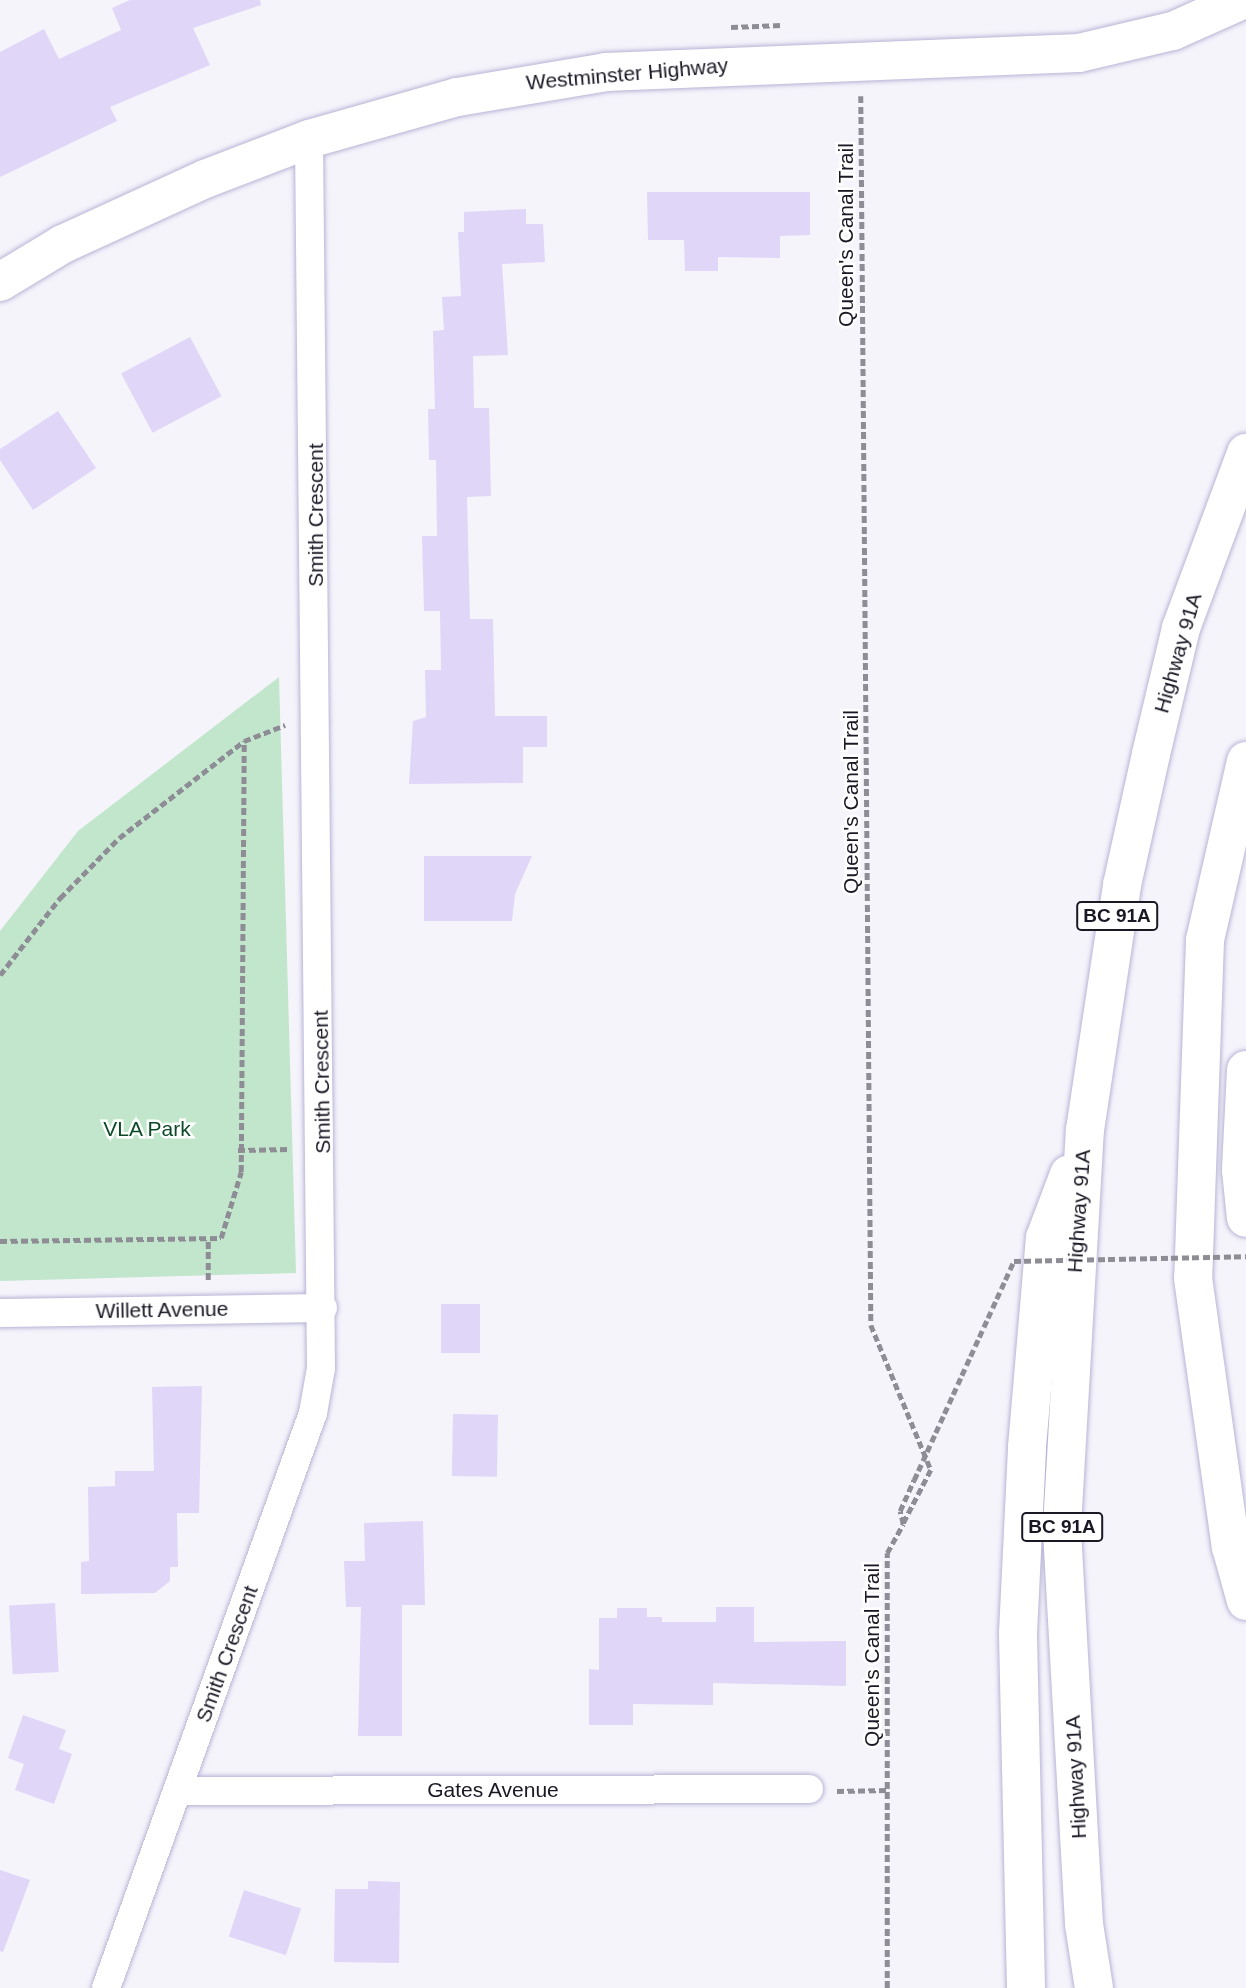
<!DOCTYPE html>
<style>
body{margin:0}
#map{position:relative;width:1246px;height:1988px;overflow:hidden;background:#f5f4fb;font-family:Helvetica,sans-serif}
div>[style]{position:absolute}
.green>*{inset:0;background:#c1e6cb}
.building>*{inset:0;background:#e0d6f8;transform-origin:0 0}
.path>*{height:4.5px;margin-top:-2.25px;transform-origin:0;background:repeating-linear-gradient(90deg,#8e8d96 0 7px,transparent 0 10.5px)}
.roads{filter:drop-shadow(0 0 2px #b8b4d6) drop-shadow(0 0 2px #b8b4d6)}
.street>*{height:28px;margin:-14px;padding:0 14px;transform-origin:14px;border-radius:14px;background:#fff}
.secondary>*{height:38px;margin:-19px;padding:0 19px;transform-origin:19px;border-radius:19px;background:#fff}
.highway>*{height:38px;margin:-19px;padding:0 19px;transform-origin:19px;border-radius:19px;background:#fff}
.path-bridge>*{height:4.5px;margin-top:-2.25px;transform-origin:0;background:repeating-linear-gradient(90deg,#8e8d96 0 7px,transparent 0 10.5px)}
span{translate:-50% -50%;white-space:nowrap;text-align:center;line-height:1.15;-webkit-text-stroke:5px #fff;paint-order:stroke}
.shield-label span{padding:2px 5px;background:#fff;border:2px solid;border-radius:5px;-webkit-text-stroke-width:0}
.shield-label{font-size:19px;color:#191824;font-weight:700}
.street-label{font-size:21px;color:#191824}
.park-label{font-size:21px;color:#0c4a27}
</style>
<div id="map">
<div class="green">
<i style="clip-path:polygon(279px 677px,296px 1273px,0 1281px,0 931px,78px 831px)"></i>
</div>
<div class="building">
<i style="clip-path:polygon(130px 0,260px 0,261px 5px,193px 28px,210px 65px,110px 107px,117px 121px,0 177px,0 52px,44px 29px,59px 59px,121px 30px,112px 8px)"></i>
<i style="clip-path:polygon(647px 192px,810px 192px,810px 235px,780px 236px,780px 258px,718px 257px,718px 271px,685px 271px,684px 240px,648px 240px)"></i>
<i style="clip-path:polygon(526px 209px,526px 224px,543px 224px,545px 262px,502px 264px,508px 355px,473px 356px,474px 408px,489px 408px,491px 496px,467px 497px,470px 619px,493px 619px,495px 716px,547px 716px,547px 747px,523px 747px,523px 783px,409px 784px,413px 721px,426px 717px,425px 670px,441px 670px,440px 611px,424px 611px,422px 536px,437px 536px,436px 460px,429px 460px,428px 409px,435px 409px,433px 331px,444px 330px,442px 297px,461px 296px,458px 232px,464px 232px,464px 212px)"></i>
<i style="left:190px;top:337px;width:67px;height:78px;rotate:62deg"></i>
<i style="clip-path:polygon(58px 411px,96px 468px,33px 510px,0 460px,0 449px)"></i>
<i style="clip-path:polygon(424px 856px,532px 856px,515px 894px,512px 921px,424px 921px)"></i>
<i style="left:441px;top:1304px;width:39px;height:49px"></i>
<i style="clip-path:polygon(202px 1386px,199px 1513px,177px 1513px,178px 1567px,170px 1567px,170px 1581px,155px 1593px,81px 1594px,81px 1562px,89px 1561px,88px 1487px,115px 1486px,115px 1471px,154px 1471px,152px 1387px)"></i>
<i style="left:453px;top:1414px;width:45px;height:62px;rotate:1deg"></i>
<i style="clip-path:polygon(423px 1521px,425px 1605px,402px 1605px,402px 1736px,358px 1736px,361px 1607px,346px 1607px,344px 1561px,365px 1561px,364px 1523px)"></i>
<i style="left:55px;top:1603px;width:69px;height:46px;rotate:87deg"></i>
<i style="clip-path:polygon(716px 1607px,754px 1607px,754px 1642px,846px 1641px,846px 1686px,713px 1683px,713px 1705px,633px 1704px,633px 1725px,589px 1725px,589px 1669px,599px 1670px,599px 1618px,617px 1618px,617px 1608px,647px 1608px,647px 1617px,662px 1617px,662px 1622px,716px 1622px)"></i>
<i style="clip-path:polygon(23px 1715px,66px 1730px,59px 1749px,72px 1754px,54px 1804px,15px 1790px,24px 1764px,8px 1758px)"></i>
<i style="clip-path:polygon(0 1870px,30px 1880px,3px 1952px,0 1951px)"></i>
<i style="clip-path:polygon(368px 1881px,400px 1882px,399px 1963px,334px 1962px,335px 1889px,368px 1889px)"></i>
<i style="left:244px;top:1890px;width:60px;height:49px;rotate:18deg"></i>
</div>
<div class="path">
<i style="left:731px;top:27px;width:51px;rotate:-2.2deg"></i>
<i style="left:861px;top:96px;width:1229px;rotate:89.53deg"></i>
<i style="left:871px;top:1325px;width:157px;rotate:67.5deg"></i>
<i style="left:931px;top:1470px;width:61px;rotate:117.4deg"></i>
<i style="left:903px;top:1524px;width:13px;rotate:-103deg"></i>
<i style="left:900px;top:1511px;width:34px;rotate:-66deg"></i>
<i style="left:0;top:975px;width:98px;rotate:-52.1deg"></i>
<i style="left:60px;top:898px;width:84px;rotate:-45.5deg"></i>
<i style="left:119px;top:838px;width:158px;rotate:-37.8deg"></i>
<i style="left:244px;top:741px;width:44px;rotate:-21.3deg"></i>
<i style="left:238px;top:1150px;width:51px;rotate:-1.1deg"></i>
<i style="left:0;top:1241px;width:221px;rotate:-0.8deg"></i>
<i style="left:221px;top:1238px;width:69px;rotate:-73.1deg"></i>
<i style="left:241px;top:1172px;width:431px;rotate:-89.6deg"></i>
<i style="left:208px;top:1280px;width:41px;rotate:-90deg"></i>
<i style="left:837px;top:1791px;width:51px;rotate:-1.1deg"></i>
<i style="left:887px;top:1988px;width:435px;rotate:-90deg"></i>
<i style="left:887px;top:1553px;width:33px;rotate:-61deg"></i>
</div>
<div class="roads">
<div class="street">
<i style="left:0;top:1313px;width:323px;rotate:-0.9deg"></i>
<i style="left:177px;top:1791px;width:632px;rotate:-0.18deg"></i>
<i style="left:106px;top:1988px;width:611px;rotate:-70.2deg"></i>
<i style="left:313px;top:1413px;width:46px;rotate:-79.9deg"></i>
<i style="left:321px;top:1368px;width:1229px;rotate:-90.56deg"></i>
</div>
<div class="secondary">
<i style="left:0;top:282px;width:74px;rotate:-31.1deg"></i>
<i style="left:63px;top:244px;width:156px;rotate:-24.6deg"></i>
<i style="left:205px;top:179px;width:111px;rotate:-21deg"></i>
<i style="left:309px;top:139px;width:154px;rotate:-15.8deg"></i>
<i style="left:457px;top:97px;width:151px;rotate:-9.5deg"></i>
<i style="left:606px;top:72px;width:473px;rotate:-2.3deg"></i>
<i style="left:1079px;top:53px;width:97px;rotate:-13.2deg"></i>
<i style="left:1173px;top:31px;width:76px;rotate:-24.2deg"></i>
</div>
<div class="highway">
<i style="left:1246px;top:761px;width:184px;rotate:102.9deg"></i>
<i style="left:1205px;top:940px;width:338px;rotate:92deg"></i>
<i style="left:1193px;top:1278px;width:272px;rotate:82deg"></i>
<i style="left:1231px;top:1547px;width:56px;rotate:74.5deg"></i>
<i style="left:1246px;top:1070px;width:100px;rotate:92.9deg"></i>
<i style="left:1241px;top:1170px;width:48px;rotate:84.1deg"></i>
<i style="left:1026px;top:1988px;width:355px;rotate:-91.3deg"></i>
<i style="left:1018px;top:1633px;width:186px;rotate:-87.2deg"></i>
<i style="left:1027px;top:1447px;width:210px;rotate:-85.1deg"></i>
<i style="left:1045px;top:1238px;width:68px;rotate:-69.4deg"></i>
<i style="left:1094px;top:1988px;width:65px;rotate:-98.9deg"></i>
<i style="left:1084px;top:1924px;width:398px;rotate:-93.2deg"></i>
<i style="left:1062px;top:1527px;width:398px;rotate:-86.7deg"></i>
<i style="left:1085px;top:1130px;width:248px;rotate:-81.4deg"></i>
<i style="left:1122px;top:885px;width:134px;rotate:-77.5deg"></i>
<i style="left:1151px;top:754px;width:130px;rotate:-76.6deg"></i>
<i style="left:1181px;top:628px;width:187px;rotate:-69.6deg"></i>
</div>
</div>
<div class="path-bridge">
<i style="left:914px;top:1480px;width:241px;rotate:-65.5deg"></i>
<i style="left:1014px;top:1261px;width:232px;rotate:-1.2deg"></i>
</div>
<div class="shield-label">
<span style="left:1117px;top:916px">BC 91A</span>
<span style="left:1062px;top:1527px">BC 91A</span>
</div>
<div class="street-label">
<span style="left:627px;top:74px;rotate:-5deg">Westminster Highway</span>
<span style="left:846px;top:235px;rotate:-90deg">Queen's Canal Trail</span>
<span style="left:316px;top:515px;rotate:-90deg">Smith Crescent</span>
<span style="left:1178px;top:653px;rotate:-74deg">Highway 91A</span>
<span style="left:851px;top:802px;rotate:-90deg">Queen's Canal Trail</span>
<span style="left:322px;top:1082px;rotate:-91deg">Smith Crescent</span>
<span style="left:1079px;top:1211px;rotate:-86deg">Highway 91A</span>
<span style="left:162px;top:1310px;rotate:-1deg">Willett Avenue</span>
<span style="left:227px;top:1654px;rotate:-70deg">Smith Crescent</span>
<span style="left:872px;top:1655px;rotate:-90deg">Queen's Canal Trail</span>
<span style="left:1076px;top:1777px;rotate:-93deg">Highway 91A</span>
<span style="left:493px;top:1790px">Gates Avenue</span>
</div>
<div class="park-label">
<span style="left:147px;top:1129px">VLA Park</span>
</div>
</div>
